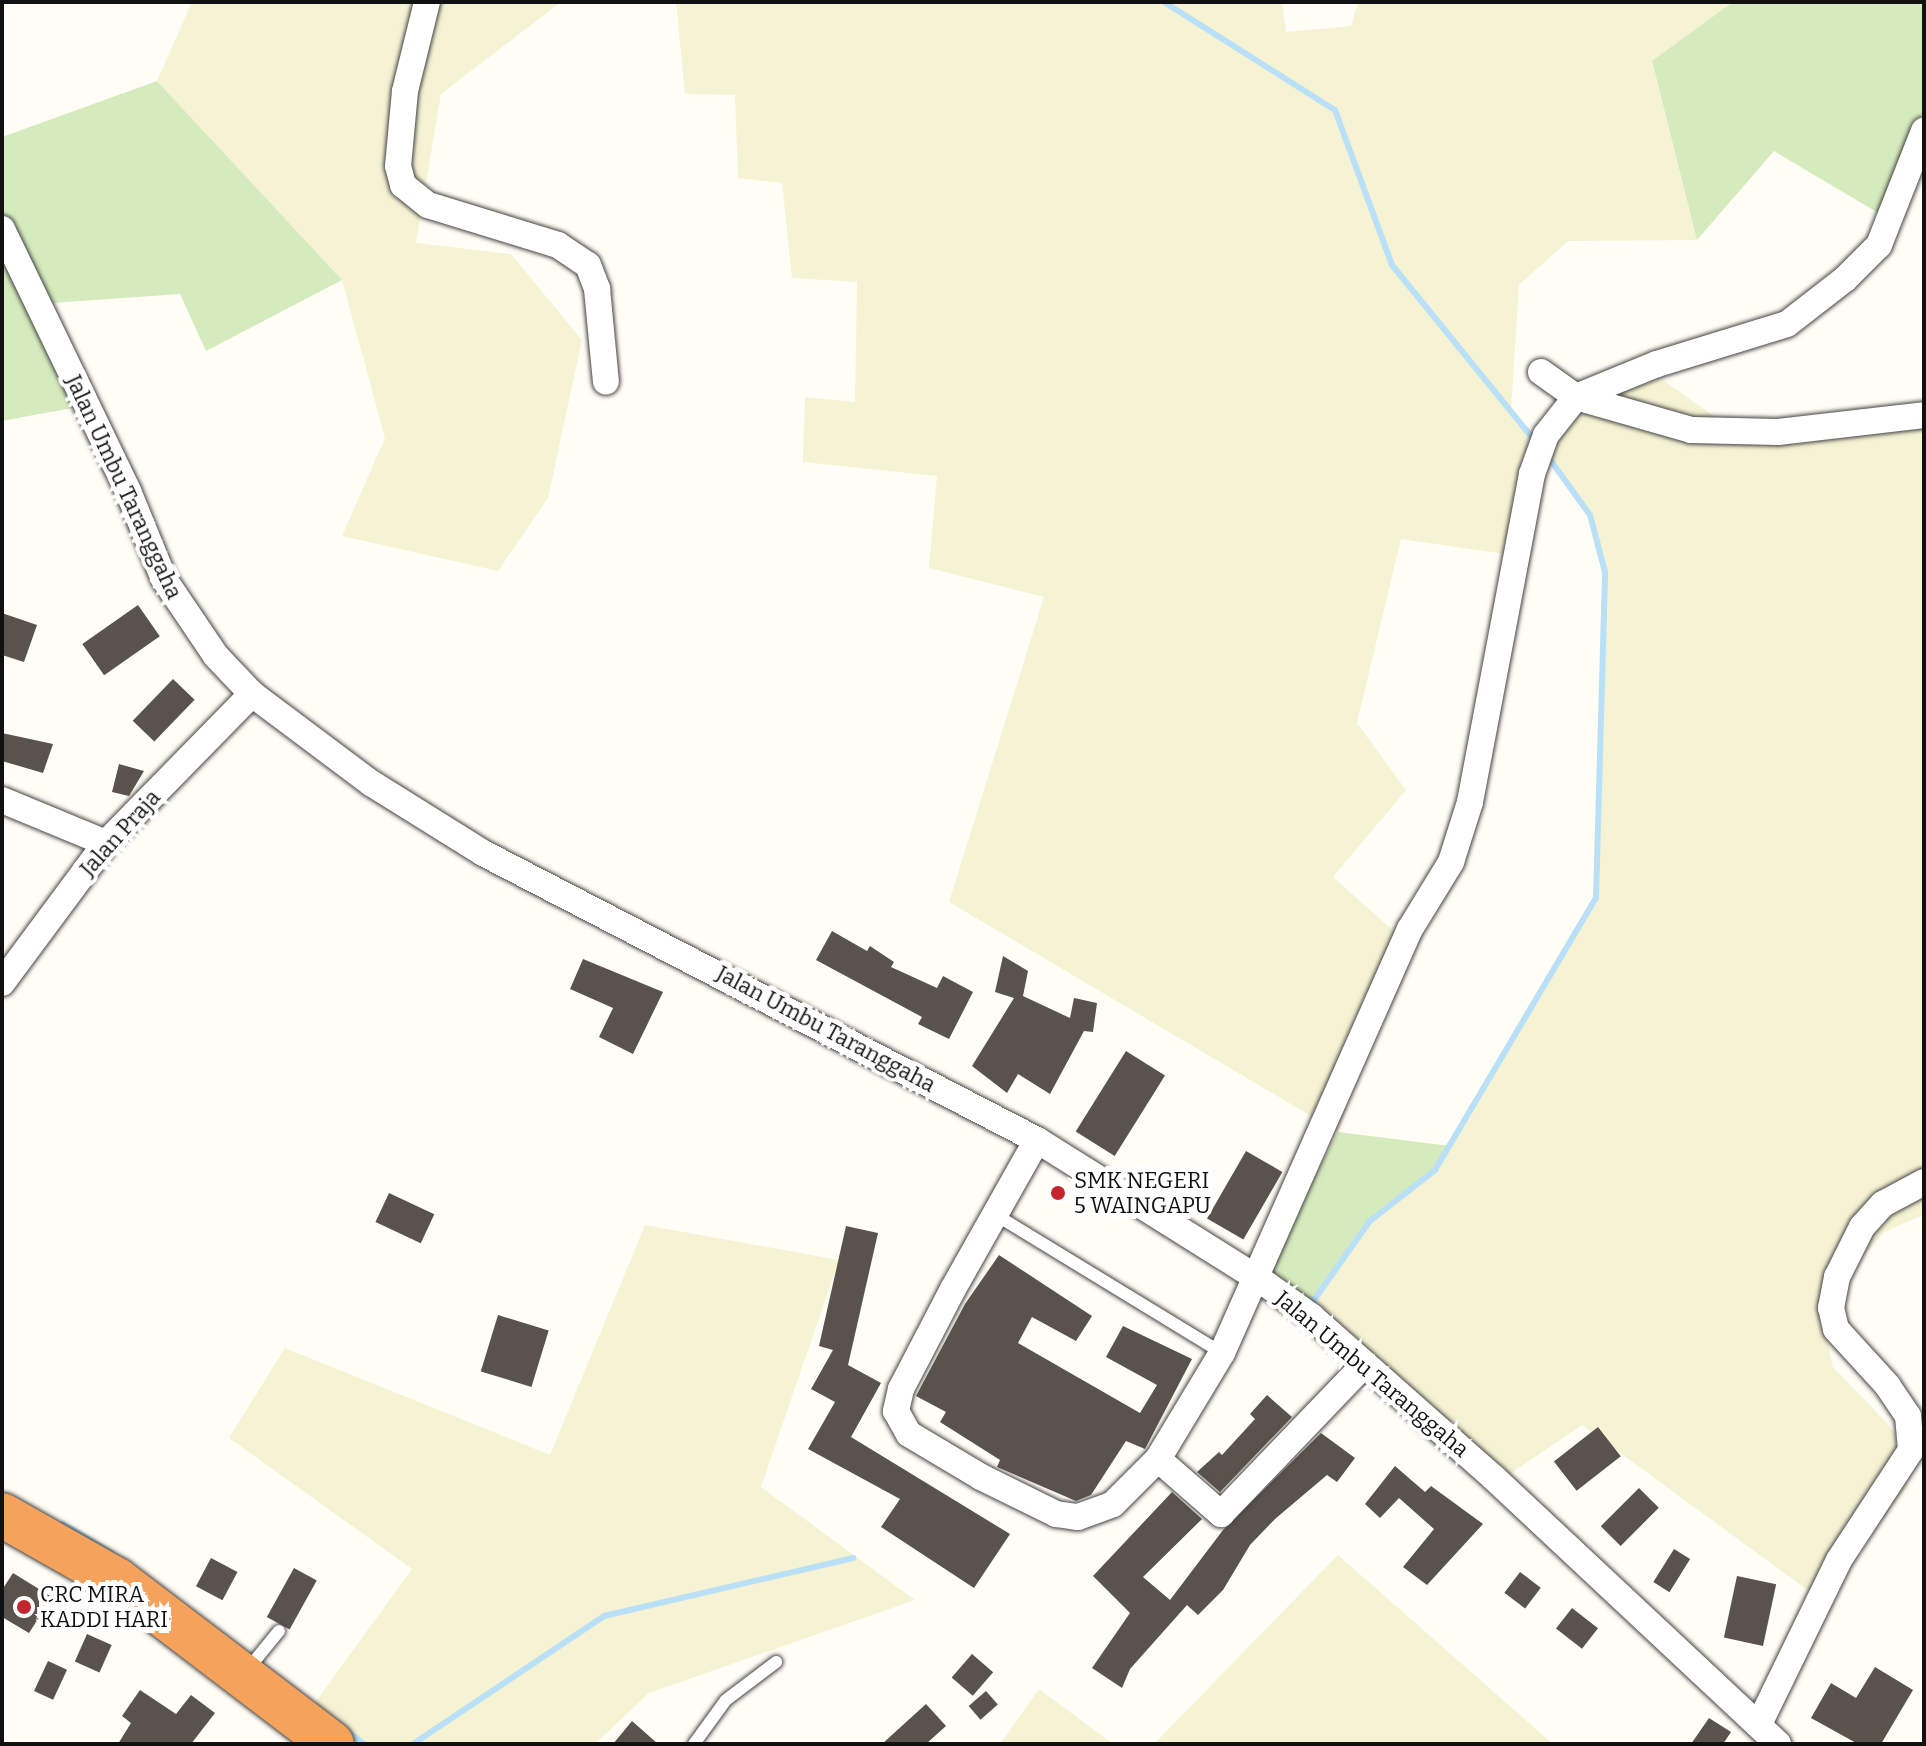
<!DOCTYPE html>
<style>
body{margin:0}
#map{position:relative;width:1926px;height:1746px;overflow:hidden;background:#fffdf5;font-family:Bitter,serif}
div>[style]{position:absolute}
.farmland>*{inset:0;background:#f6f3d4}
.green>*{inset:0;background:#d5ebbd}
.stream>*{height:6px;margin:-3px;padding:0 3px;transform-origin:3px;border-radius:3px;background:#b9e0f7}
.building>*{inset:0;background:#5a524d;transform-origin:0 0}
.roads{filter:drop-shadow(0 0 2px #444) drop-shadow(0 0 2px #444)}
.lane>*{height:12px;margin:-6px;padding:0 6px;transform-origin:6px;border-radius:6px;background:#fff}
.street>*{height:26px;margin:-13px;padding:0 13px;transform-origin:13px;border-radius:13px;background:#fff}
.highway>*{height:44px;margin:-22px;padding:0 22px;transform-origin:22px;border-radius:22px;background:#f5a25d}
.dots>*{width:22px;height:22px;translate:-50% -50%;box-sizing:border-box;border:4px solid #fff;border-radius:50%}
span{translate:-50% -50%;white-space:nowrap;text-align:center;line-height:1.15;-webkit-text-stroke:8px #fff;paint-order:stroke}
.street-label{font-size:22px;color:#111}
.poi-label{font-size:22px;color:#111}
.left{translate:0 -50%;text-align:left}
.frame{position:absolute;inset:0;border:4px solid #111;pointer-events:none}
</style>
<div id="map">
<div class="farmland">
<i style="clip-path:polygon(192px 2px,561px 2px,441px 94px,416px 243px,511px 254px,582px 340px,548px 498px,498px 571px,342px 536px,385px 438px,342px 280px,157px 81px)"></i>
<i style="clip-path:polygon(676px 2px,1282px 2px,1286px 32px,1351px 26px,1358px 2px,1733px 2px,1652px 62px,1697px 240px,1568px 241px,1519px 285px,1511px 410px,1544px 451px,1580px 403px,1646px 368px,1735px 431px,1924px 402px,1924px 1215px,1884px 1232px,1850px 1272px,1825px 1331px,1833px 1367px,1886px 1422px,1911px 1456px,1906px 1488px,1821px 1600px,1582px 1425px,1501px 1480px,1307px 1312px,1370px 1221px,1435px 1170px,1596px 898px,1605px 572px,1590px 515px,1544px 452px,1518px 556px,1401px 539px,1357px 723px,1406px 790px,1333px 877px,1405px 941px,1338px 1132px,949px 902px,1044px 597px,929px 568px,937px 476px,803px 462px,805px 397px,855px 402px,857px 282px,792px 278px,782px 183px,738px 178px,735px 95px,685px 94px)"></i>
<i style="clip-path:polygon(645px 1225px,839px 1260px,761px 1487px,915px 1600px,649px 1693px,595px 1744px,328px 1744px,301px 1722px,412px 1569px,229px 1438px,285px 1348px,550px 1455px)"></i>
<i style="clip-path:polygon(1338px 1555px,1553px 1744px,1154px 1744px)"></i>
<i style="clip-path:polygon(1039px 1689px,1113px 1744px,1000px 1744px)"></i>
</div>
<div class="green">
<i style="clip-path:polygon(1733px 2px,1924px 2px,1924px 107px,1885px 217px,1774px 151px,1697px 240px,1652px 61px)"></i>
<i style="clip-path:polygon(157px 81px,342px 280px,206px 351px,180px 294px,38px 304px,88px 405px,2px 421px,2px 137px)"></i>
<i style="clip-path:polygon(1338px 1132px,1450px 1146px,1435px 1170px,1370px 1221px,1307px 1312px,1261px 1282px)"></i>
</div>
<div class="stream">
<i style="left:1164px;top:2px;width:202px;rotate:32.3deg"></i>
<i style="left:1335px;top:110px;width:165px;rotate:69.8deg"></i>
<i style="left:1392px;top:265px;width:228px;rotate:50.9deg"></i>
<i style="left:1309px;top:1307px;width:105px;rotate:-54.7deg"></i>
<i style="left:1370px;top:1221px;width:83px;rotate:-38.1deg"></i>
<i style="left:1435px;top:1170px;width:316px;rotate:-59.4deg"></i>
<i style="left:1596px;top:898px;width:326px;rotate:-88.4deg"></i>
<i style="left:1605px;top:572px;width:59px;rotate:-104.7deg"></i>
<i style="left:1590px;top:515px;width:75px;rotate:-125.8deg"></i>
<i style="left:63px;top:1524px;width:57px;rotate:30.6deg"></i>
<i style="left:347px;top:1731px;width:21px;rotate:37deg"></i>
<i style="left:413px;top:1744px;width:230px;rotate:-33.8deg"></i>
<i style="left:604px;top:1616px;width:256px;rotate:-13.1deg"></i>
</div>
<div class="building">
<i style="left:138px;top:605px;width:38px;height:68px;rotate:55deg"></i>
<i style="clip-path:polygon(2px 613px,37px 625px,24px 662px,2px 655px)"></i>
<i style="left:173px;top:679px;width:30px;height:58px;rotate:44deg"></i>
<i style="clip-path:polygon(2px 733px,53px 744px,43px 773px,2px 761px)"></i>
<i style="clip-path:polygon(119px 764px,144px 771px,129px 796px,112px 792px)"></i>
<i style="clip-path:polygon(832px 931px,867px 951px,870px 946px,894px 962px,891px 967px,937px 988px,943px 976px,973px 992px,949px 1039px,918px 1024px,922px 1017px,816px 960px)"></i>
<i style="clip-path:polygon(1003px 956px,1028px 971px,1023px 996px,1070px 1018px,1074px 998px,1097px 1003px,1093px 1032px,1084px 1031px,1050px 1094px,1018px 1074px,1007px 1093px,972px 1066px,1014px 998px,995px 992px)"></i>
<i style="clip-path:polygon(583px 959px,663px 992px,633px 1054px,599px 1037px,613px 1008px,570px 989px)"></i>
<i style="left:1126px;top:1051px;width:46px;height:95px;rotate:32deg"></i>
<i style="left:1246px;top:1151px;width:42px;height:78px;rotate:30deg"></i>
<i style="left:389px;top:1193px;width:50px;height:32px;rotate:25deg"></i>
<i style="clip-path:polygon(846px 1226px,878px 1233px,848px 1365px,881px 1383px,851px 1437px,1010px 1534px,974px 1588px,881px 1527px,900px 1499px,808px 1449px,835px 1402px,811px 1389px,833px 1350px,819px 1346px)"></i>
<i style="clip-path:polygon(999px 1255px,1092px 1316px,1076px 1341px,1032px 1317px,1018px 1343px,1140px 1413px,1157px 1385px,1106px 1357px,1123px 1326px,1192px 1359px,1145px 1449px,1126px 1441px,1091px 1495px,1076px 1501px,997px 1467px,1000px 1460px,940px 1422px,946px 1412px,916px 1396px,965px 1304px)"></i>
<i style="left:498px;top:1315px;width:53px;height:59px;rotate:17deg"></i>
<i style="clip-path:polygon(1267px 1395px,1292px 1417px,1220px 1492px,1197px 1472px,1219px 1452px,1222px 1455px,1255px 1419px,1250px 1414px)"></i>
<i style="left:1598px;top:1427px;width:37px;height:56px;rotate:52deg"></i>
<i style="clip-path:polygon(1321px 1433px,1355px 1458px,1337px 1482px,1327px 1475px,1275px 1519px,1250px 1545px,1223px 1590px,1198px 1615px,1187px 1605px,1130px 1669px,1122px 1688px,1092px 1668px,1130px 1613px,1093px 1576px,1172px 1492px,1202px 1519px,1143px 1577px,1170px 1600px,1223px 1530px)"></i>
<i style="clip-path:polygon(1395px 1466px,1425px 1492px,1431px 1486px,1483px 1524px,1427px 1585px,1403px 1567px,1434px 1529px,1399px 1498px,1380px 1518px,1365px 1504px)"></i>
<i style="left:1639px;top:1488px;width:28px;height:54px;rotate:45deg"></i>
<i style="left:1674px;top:1549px;width:19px;height:39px;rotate:32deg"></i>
<i style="left:211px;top:1558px;width:30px;height:32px;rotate:28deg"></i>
<i style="left:294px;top:1568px;width:26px;height:56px;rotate:29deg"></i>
<i style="left:1520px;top:1572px;width:26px;height:26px;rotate:37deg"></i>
<i style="clip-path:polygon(13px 1573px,52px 1597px,29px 1633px,2px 1617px,2px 1590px)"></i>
<i style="left:1737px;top:1576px;width:40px;height:63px;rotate:12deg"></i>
<i style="left:1572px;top:1608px;width:33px;height:26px;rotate:38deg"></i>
<i style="left:87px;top:1634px;width:27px;height:30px;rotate:24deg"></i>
<i style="left:972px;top:1654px;width:28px;height:31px;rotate:41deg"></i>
<i style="left:48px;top:1661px;width:21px;height:33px;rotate:25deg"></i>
<i style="clip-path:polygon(1875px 1667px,1913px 1690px,1881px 1744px,1858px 1744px,1811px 1718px,1831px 1683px,1856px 1698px)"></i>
<i style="clip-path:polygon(140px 1690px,176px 1714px,191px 1695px,215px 1713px,191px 1744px,118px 1744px,131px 1723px,122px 1716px)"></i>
<i style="left:986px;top:1691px;width:18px;height:23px;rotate:49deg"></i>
<i style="clip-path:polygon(926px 1704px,946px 1726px,926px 1744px,882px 1744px)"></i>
<i style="clip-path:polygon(1709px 1718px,1731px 1732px,1723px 1744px,1691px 1744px)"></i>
<i style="clip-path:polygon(632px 1721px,658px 1744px,613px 1744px)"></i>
</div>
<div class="roads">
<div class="lane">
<i style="left:996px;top:1215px;width:265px;rotate:31.4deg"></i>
<i style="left:248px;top:1669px;width:49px;rotate:-50.8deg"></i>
<i style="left:694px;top:1744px;width:54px;rotate:-54deg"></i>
<i style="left:726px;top:1700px;width:63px;rotate:-37.2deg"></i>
</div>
<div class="street">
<i style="left:427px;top:2px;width:92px;rotate:103.9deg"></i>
<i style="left:405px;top:91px;width:75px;rotate:95.3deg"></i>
<i style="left:398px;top:166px;width:20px;rotate:75deg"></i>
<i style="left:403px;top:185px;width:32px;rotate:39deg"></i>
<i style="left:428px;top:205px;width:136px;rotate:17.1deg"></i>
<i style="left:558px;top:245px;width:36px;rotate:34deg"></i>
<i style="left:588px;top:265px;width:26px;rotate:69deg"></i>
<i style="left:597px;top:289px;width:93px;rotate:84.5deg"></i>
<i style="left:2px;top:229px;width:291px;rotate:64.3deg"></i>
<i style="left:128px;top:491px;width:95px;rotate:67.8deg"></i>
<i style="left:164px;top:579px;width:93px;rotate:56deg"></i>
<i style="left:216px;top:656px;width:52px;rotate:46.5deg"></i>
<i style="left:252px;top:694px;width:149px;rotate:36.8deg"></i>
<i style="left:371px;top:783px;width:132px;rotate:32deg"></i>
<i style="left:483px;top:853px;width:624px;rotate:27.39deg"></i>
<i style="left:1037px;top:1140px;width:262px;rotate:32.1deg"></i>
<i style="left:1259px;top:1279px;width:65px;rotate:35.6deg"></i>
<i style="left:1312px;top:1317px;width:243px;rotate:41.5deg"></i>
<i style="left:1494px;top:1478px;width:389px;rotate:43.1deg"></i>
<i style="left:1541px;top:372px;width:43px;rotate:35.5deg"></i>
<i style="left:1576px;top:397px;width:120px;rotate:16deg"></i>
<i style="left:1691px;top:430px;width:87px;rotate:1.3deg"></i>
<i style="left:1778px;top:432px;width:147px;rotate:-6.6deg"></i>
<i style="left:2px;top:800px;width:113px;rotate:22.5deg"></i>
<i style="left:2px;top:983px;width:174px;rotate:-53.4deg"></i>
<i style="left:106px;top:843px;width:209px;rotate:-45.6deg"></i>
<i style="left:1037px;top:1140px;width:171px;rotate:119.4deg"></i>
<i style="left:953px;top:1289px;width:113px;rotate:117.5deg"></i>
<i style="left:901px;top:1389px;width:23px;rotate:103deg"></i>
<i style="left:896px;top:1411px;width:26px;rotate:61deg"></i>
<i style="left:909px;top:1434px;width:84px;rotate:30.8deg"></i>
<i style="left:981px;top:1477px;width:84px;rotate:26.3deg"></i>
<i style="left:1056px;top:1514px;width:22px;rotate:8deg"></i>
<i style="left:1078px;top:1517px;width:37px;rotate:-20deg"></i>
<i style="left:1113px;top:1504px;width:64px;rotate:-45deg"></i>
<i style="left:1158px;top:1459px;width:124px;rotate:-58.9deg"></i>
<i style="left:1222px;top:1353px;width:464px;rotate:-66.1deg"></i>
<i style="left:1410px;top:929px;width:79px;rotate:-58.5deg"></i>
<i style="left:1451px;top:862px;width:63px;rotate:-72.4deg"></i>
<i style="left:1470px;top:802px;width:334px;rotate:-79.3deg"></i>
<i style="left:1532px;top:474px;width:41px;rotate:-70.3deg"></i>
<i style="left:1546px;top:435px;width:48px;rotate:-51.7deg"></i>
<i style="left:1576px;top:397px;width:87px;rotate:-22.2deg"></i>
<i style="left:1657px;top:364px;width:136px;rotate:-17.1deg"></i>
<i style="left:1787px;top:324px;width:73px;rotate:-37.8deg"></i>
<i style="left:1845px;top:279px;width:48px;rotate:-45deg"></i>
<i style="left:1879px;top:245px;width:123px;rotate:-68.5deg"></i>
<i style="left:1158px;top:1459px;width:84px;rotate:41.1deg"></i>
<i style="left:1221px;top:1514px;width:208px;rotate:-46.2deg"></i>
<i style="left:1760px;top:1722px;width:180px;rotate:-64deg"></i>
<i style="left:1839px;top:1560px;width:131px;rotate:-56.8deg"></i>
<i style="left:1911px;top:1450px;width:34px;rotate:-95deg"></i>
<i style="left:1908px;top:1416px;width:36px;rotate:-124deg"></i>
<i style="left:1888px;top:1386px;width:77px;rotate:-132.4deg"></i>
<i style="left:1836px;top:1329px;width:22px;rotate:-103deg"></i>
<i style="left:1831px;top:1308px;width:32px;rotate:-79deg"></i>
<i style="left:1837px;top:1277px;width:56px;rotate:-63.4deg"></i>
<i style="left:1862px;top:1227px;width:31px;rotate:-48deg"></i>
<i style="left:1883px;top:1204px;width:47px;rotate:-28.2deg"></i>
</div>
<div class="highway">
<i style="left:2px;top:1515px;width:132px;rotate:29.5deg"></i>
<i style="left:117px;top:1580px;width:270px;rotate:37.3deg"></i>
</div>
</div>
<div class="dots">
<i style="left:1058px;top:1193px;background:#c4262e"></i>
<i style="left:24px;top:1607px;background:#c4262e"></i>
</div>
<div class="street-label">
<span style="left:124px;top:487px;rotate:65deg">Jalan Umbu Taranggaha</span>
<span style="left:120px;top:833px;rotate:-48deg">Jalan Praja</span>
<span style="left:826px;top:1029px;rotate:28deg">Jalan Umbu Taranggaha</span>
<span style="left:1372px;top:1374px;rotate:40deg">Jalan Umbu Taranggaha</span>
</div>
<div class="poi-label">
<span class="left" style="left:1074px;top:1193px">SMK NEGERI<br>5 WAINGAPU</span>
<span class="left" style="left:40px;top:1607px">CRC MIRA<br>KADDI HARI</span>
</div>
<div class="frame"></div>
</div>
